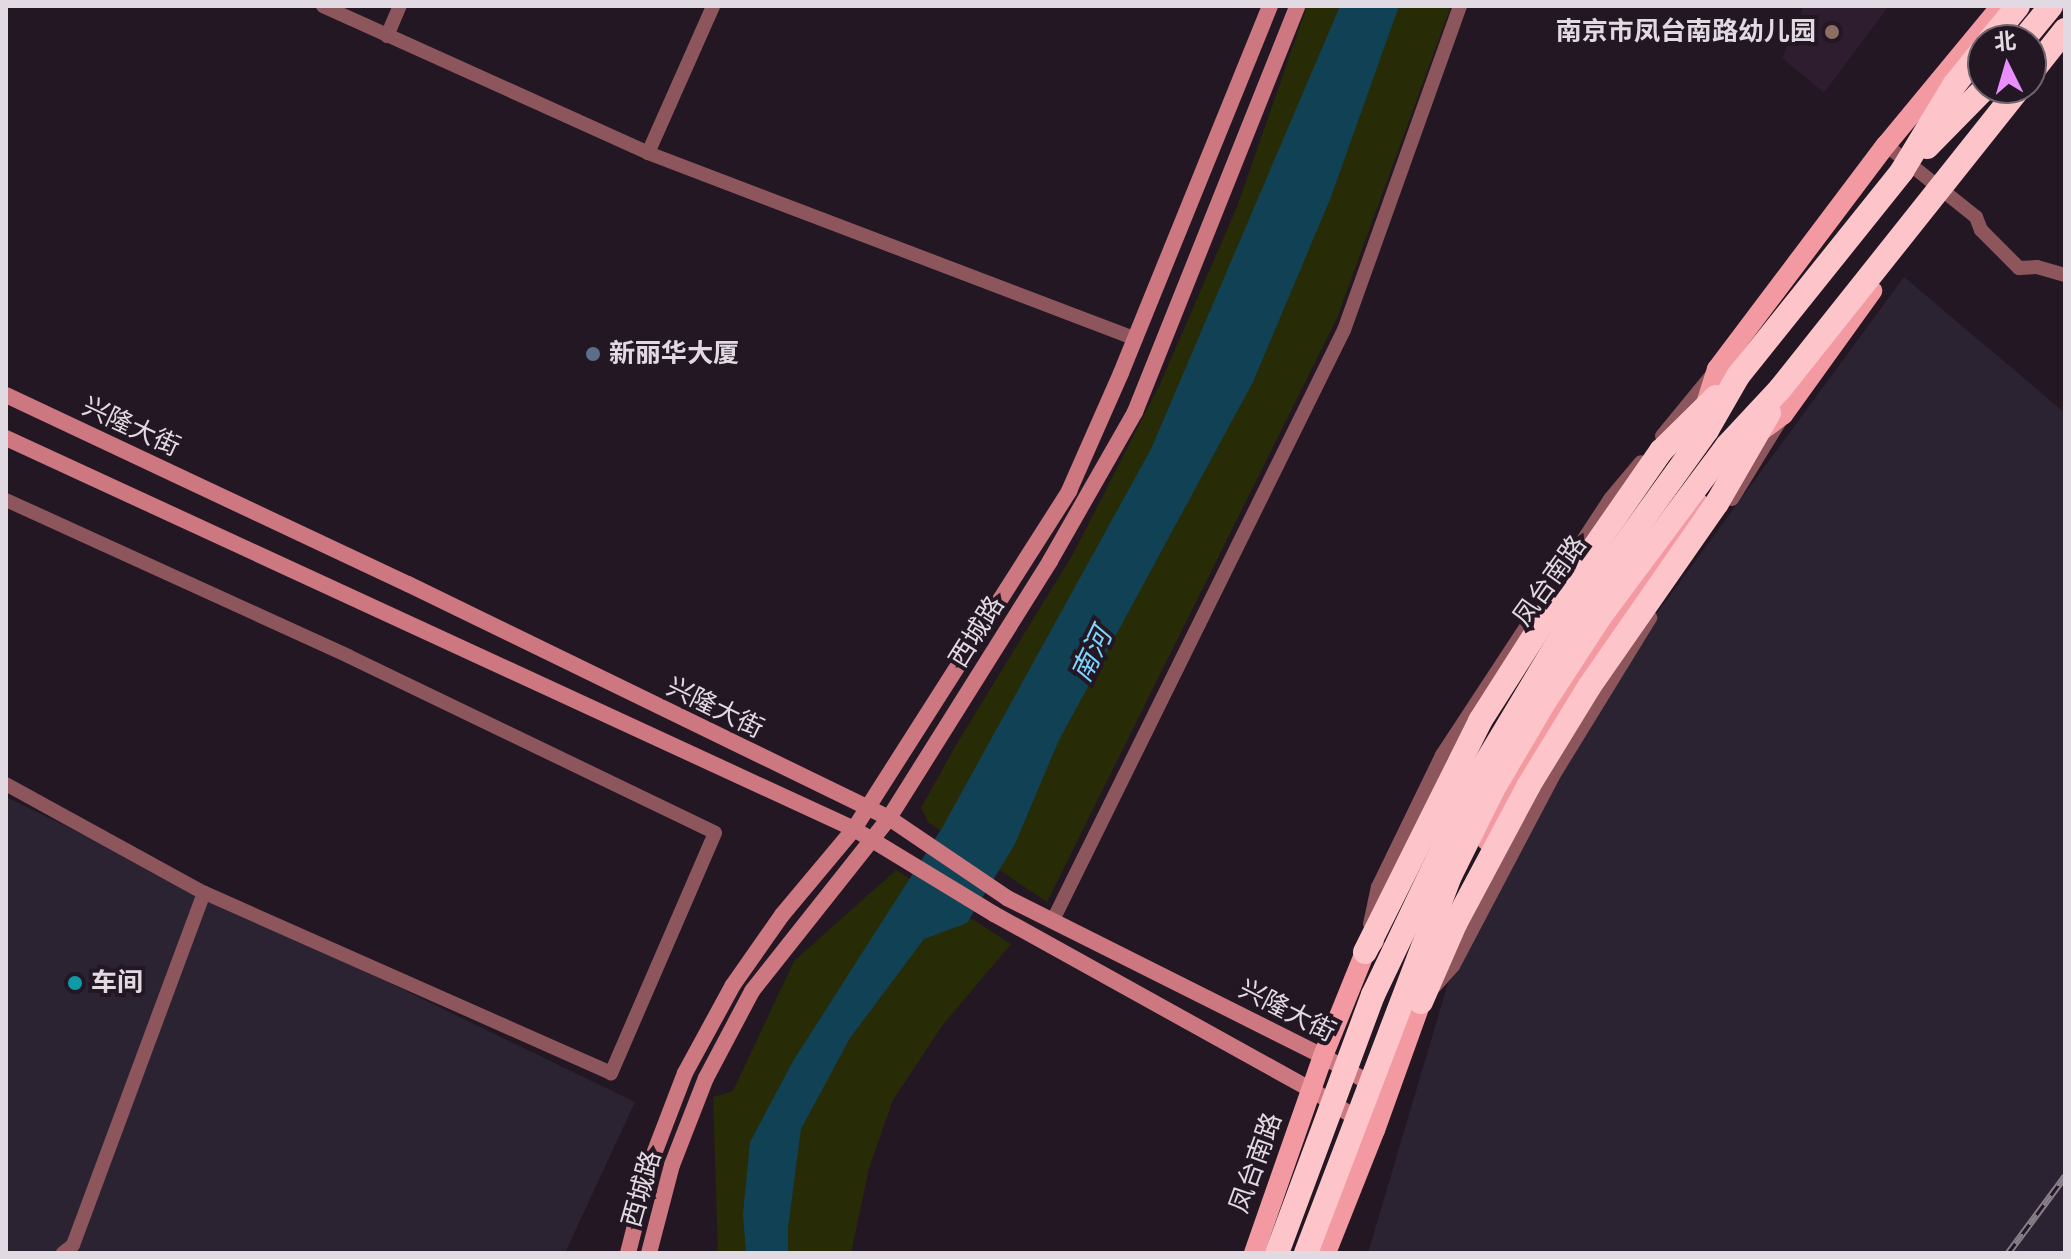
<!DOCTYPE html>
<meta charset="utf-8">
<style>
body{margin:0}
#map{position:relative;width:2071px;height:1259px;overflow:hidden;background:#231723;font-family:"Varela Round","Noto Sans SC",sans-serif}
div>[style]{position:absolute}
.built>*{inset:0;background:#2d1d2e}
.industrial>*{inset:0;background:#2b2332}
.green>*{inset:0;background:#272b06}
.water>*{inset:0;background:#114154}
.street>*{height:14px;margin:-7px;padding:0 7px;transform-origin:7px;border-radius:7px;background:#8c565c}
.secondary>*{height:16px;margin:-8px;padding:0 8px;transform-origin:8px;border-radius:8px;background:#cd7781}
.primary>*{height:20px;margin:-10px;padding:0 10px;transform-origin:10px;border-radius:10px;background:#f399a2}
.highway>*{height:24px;margin:-12px;padding:0 12px;transform-origin:12px;border-radius:12px;background:#fdc5c9}
.rail>*{height:7px;margin-top:-3.5px;transform-origin:0;background:repeating-linear-gradient(90deg,#231723 0 12px,#897f89 0 24px);box-sizing:border-box;border-block:2px solid #897f89}
.dots>*{width:22px;height:22px;translate:-50% -50%;box-sizing:border-box;border:4px solid #231723;border-radius:50%}
span{translate:-50% -50%;white-space:nowrap;text-align:center;line-height:1.15;-webkit-text-stroke:8px #231723;paint-order:stroke}
.poi-label{font-size:26px;color:#e2dae2;font-weight:700}
.right{translate:-100% -50%;text-align:right}
.left{translate:0 -50%;text-align:left}
.street-label{font-size:26px;color:#e2dae2}
.water-label{font-size:28px;color:#7bd5fe;font-style:italic}
.frame{position:absolute;inset:0;border:8px solid #e2dae2;pointer-events:none}
.north{position:absolute;left:1967px;top:24px;width:80px;height:80px;box-sizing:border-box;background:#231723;border:2px solid #6f656f;border-radius:50%;rotate:355deg;font-size:22px;font-weight:700;line-height:32px;text-align:center;color:#e2dae2}
.north::after{content:'';display:block;margin:auto;width:28px;height:36px;background:#ea8dfd;clip-path:polygon(50% 0,100% 100%,50% 72%,0 100%)}
</style>
<div id="map">
<div class="built">
<i style="clip-path:polygon(1804px 6px,1889px 6px,1824px 93px,1782px 58px)"></i>
</div>
<div class="industrial">
<i style="clip-path:polygon(1904px 277px,2065px 413px,2065px 1253px,1368px 1253px,1453px 966px,1632px 647px)"></i>
<i style="clip-path:polygon(6px 797px,635px 1102px,565px 1253px,6px 1253px)"></i>
</div>
<div class="green">
<i style="clip-path:polygon(1307px 6px,1451px 6px,1337px 318px,1047px 902px,929px 823px,921px 808px,956px 745px,1073px 554px,1160px 384px,1237px 207px)"></i>
<i style="clip-path:polygon(896px 870px,1011px 944px,942px 1026px,893px 1100px,869px 1168px,851px 1253px,718px 1253px,713px 1097px,733px 1091px,794px 961px)"></i>
</div>
<div class="water">
<i style="clip-path:polygon(1340px 6px,1399px 6px,1331px 197px,1253px 382px,1058px 742px,1015px 844px,967px 923px,924px 939px,850px 1038px,801px 1129px,788px 1228px,788px 1253px,746px 1253px,743px 1214px,750px 1142px,793px 1061px,942px 828px,1151px 449px)"></i>
</div>
<div class="street">
<i style="left:323px;top:6px;width:357px;rotate:24.3deg"></i>
<i style="left:648px;top:153px;width:522px;rotate:20.86deg"></i>
<i style="left:387px;top:36px;width:33px;rotate:-67deg"></i>
<i style="left:1886px;top:145px;width:115px;rotate:38.7deg"></i>
<i style="left:1976px;top:217px;width:14px;rotate:69deg"></i>
<i style="left:1981px;top:230px;width:54px;rotate:45deg"></i>
<i style="left:2019px;top:268px;width:18px;rotate:-3deg"></i>
<i style="left:2037px;top:267px;width:29px;rotate:16deg"></i>
<i style="left:648px;top:153px;width:161px;rotate:-66.1deg"></i>
<i style="left:1662px;top:436px;width:79px;rotate:-50.7deg"></i>
<i style="left:1732px;top:499px;width:92px;rotate:-58.4deg"></i>
<i style="left:6px;top:500px;width:376px;rotate:24.5deg"></i>
<i style="left:348px;top:656px;width:407px;rotate:25.7deg"></i>
<i style="left:715px;top:833px;width:262px;rotate:113.4deg"></i>
<i style="left:611px;top:1073px;width:445px;rotate:-156.1deg"></i>
<i style="left:204px;top:893px;width:226px;rotate:-151.2deg"></i>
<i style="left:1053px;top:920px;width:658px;rotate:-63.75deg"></i>
<i style="left:1344px;top:330px;width:344px;rotate:-70.3deg"></i>
<i style="left:1370px;top:924px;width:38px;rotate:-78deg"></i>
<i style="left:1378px;top:887px;width:147px;rotate:-64.1deg"></i>
<i style="left:1442px;top:755px;width:306px;rotate:-56.7deg"></i>
<i style="left:1610px;top:499px;width:48px;rotate:-50deg"></i>
<i style="left:1435px;top:986px;width:27px;rotate:-48deg"></i>
<i style="left:1453px;top:966px;width:221px;rotate:-62.2deg"></i>
<i style="left:1556px;top:771px;width:180px;rotate:-58.4deg"></i>
<i style="left:63px;top:1253px;width:13px;rotate:-39deg"></i>
<i style="left:73px;top:1245px;width:376px;rotate:-69.6deg"></i>
</div>
<div class="secondary">
<i style="left:6px;top:395px;width:444px;rotate:25.2deg"></i>
<i style="left:408px;top:584px;width:535px;rotate:25.94deg"></i>
<i style="left:889px;top:818px;width:143px;rotate:34.1deg"></i>
<i style="left:1007px;top:898px;width:353px;rotate:26.6deg"></i>
<i style="left:1323px;top:1056px;width:64px;rotate:30.2deg"></i>
<i style="left:6px;top:438px;width:934px;rotate:24.75deg"></i>
<i style="left:854px;top:829px;width:164px;rotate:31.3deg"></i>
<i style="left:994px;top:914px;width:363px;rotate:29deg"></i>
<i style="left:1312px;top:1090px;width:62px;rotate:32.4deg"></i>
<i style="left:628px;top:1253px;width:97px;rotate:-75.7deg"></i>
<i style="left:652px;top:1159px;width:92px;rotate:-69deg"></i>
<i style="left:685px;top:1073px;width:100px;rotate:-61.4deg"></i>
<i style="left:733px;top:985px;width:85px;rotate:-55deg"></i>
<i style="left:782px;top:915px;width:112px;rotate:-50.1deg"></i>
<i style="left:854px;top:829px;width:401px;rotate:-57.5deg"></i>
<i style="left:1069px;top:491px;width:129px;rotate:-66.2deg"></i>
<i style="left:1121px;top:373px;width:396px;rotate:-67.9deg"></i>
<i style="left:649px;top:1253px;width:91px;rotate:-75.4deg"></i>
<i style="left:672px;top:1165px;width:93px;rotate:-68.7deg"></i>
<i style="left:706px;top:1078px;width:98px;rotate:-62.1deg"></i>
<i style="left:752px;top:991px;width:221px;rotate:-51.6deg"></i>
<i style="left:889px;top:818px;width:303px;rotate:-57.9deg"></i>
<i style="left:1050px;top:561px;width:172px;rotate:-60.3deg"></i>
<i style="left:1135px;top:412px;width:437px;rotate:-68.2deg"></i>
</div>
<div class="primary">
<i style="left:1704px;top:410px;width:43px;rotate:-72.4deg"></i>
<i style="left:1717px;top:369px;width:281px;rotate:-53deg"></i>
<i style="left:1886px;top:145px;width:180px;rotate:-50.4deg"></i>
<i style="left:1758px;top:433px;width:31px;rotate:-36deg"></i>
<i style="left:1783px;top:415px;width:153px;rotate:-54.3deg"></i>
<i style="left:1487px;top:841px;width:136px;rotate:-61.9deg"></i>
<i style="left:1551px;top:721px;width:110px;rotate:-58.3deg"></i>
<i style="left:1609px;top:627px;width:153px;rotate:-54deg"></i>
<i style="left:1254px;top:1253px;width:209px;rotate:-70.7deg"></i>
<i style="left:1323px;top:1056px;width:112px;rotate:-68deg"></i>
<i style="left:1365px;top:952px;width:14px;rotate:-51deg"></i>
<i style="left:1326px;top:1253px;width:132px;rotate:-68.3deg"></i>
<i style="left:1375px;top:1130px;width:136px;rotate:-70.2deg"></i>
<i style="left:1421px;top:1002px;width:15px;rotate:-82deg"></i>
</div>
<div class="highway">
<i style="left:1990px;top:40px;width:44px;rotate:-50.5deg"></i>
<i style="left:2023px;top:40px;width:44px;rotate:-50.5deg"></i>
<i style="left:2031px;top:73px;width:55px;rotate:-51.7deg"></i>
<i style="left:1927px;top:147px;width:83px;rotate:-45.5deg"></i>
<i style="left:1365px;top:952px;width:258px;rotate:-63.5deg"></i>
<i style="left:1480px;top:721px;width:138px;rotate:-57.5deg"></i>
<i style="left:1554px;top:605px;width:188px;rotate:-55.2deg"></i>
<i style="left:1661px;top:451px;width:77px;rotate:-44.5deg"></i>
<i style="left:1421px;top:1002px;width:87px;rotate:-66.4deg"></i>
<i style="left:1456px;top:922px;width:155px;rotate:-61.9deg"></i>
<i style="left:1529px;top:785px;width:115px;rotate:-58.5deg"></i>
<i style="left:1589px;top:687px;width:224px;rotate:-55.2deg"></i>
<i style="left:1717px;top:503px;width:104px;rotate:-60deg"></i>
<i style="left:1277px;top:1253px;width:275px;rotate:-69.6deg"></i>
<i style="left:1373px;top:995px;width:239px;rotate:-64.5deg"></i>
<i style="left:1476px;top:779px;width:196px;rotate:-59deg"></i>
<i style="left:1577px;top:611px;width:223px;rotate:-54.3deg"></i>
<i style="left:1707px;top:430px;width:62px;rotate:-60.1deg"></i>
<i style="left:1738px;top:376px;width:263px;rotate:-51.3deg"></i>
<i style="left:1902px;top:171px;width:102px;rotate:-58.7deg"></i>
<i style="left:1955px;top:84px;width:45px;rotate:-51.3deg"></i>
<i style="left:1306px;top:1253px;width:406px;rotate:-69.1deg"></i>
<i style="left:1451px;top:874px;width:95px;rotate:-63.7deg"></i>
<i style="left:1493px;top:789px;width:99px;rotate:-59.5deg"></i>
<i style="left:1543px;top:704px;width:106px;rotate:-56.9deg"></i>
<i style="left:1601px;top:615px;width:211px;rotate:-53.3deg"></i>
<i style="left:1727px;top:446px;width:78px;rotate:-47.1deg"></i>
<i style="left:1780px;top:389px;width:384px;rotate:-51.5deg"></i>
</div>
<div class="rail">
<i style="left:2008px;top:1253px;width:96px;rotate:-53.5deg"></i>
</div>
<div class="dots">
<i style="left:1832px;top:32px;background:#8d6e63"></i>
<i style="left:593px;top:354px;background:#5c6f8a"></i>
<i style="left:75px;top:983px;background:#0f9aa8"></i>
</div>
<div class="poi-label">
<span class="right" style="left:1816px;top:32px">南京市凤台南路幼儿园</span>
<span class="left" style="left:609px;top:354px">新丽华大厦</span>
<span class="left" style="left:91px;top:983px">车间</span>
</div>
<div class="street-label">
<span style="left:131px;top:427px;rotate:25deg">兴隆大街</span>
<span style="left:1550px;top:581px;rotate:-54deg">凤台南路</span>
<span style="left:977px;top:632px;rotate:-58deg">西城路</span>
<span style="left:715px;top:708px;rotate:26deg">兴隆大街</span>
<span style="left:1287px;top:1011px;rotate:27deg">兴隆大街</span>
<span style="left:1256px;top:1163px;rotate:-70deg">凤台南路</span>
<span style="left:642px;top:1189px;rotate:-74deg">西城路</span>
</div>
<div class="water-label">
<span style="left:1092px;top:655px;rotate:-64deg">南河</span>
</div>
<div class="frame"></div>
<div class="north">北</div>
</div>
